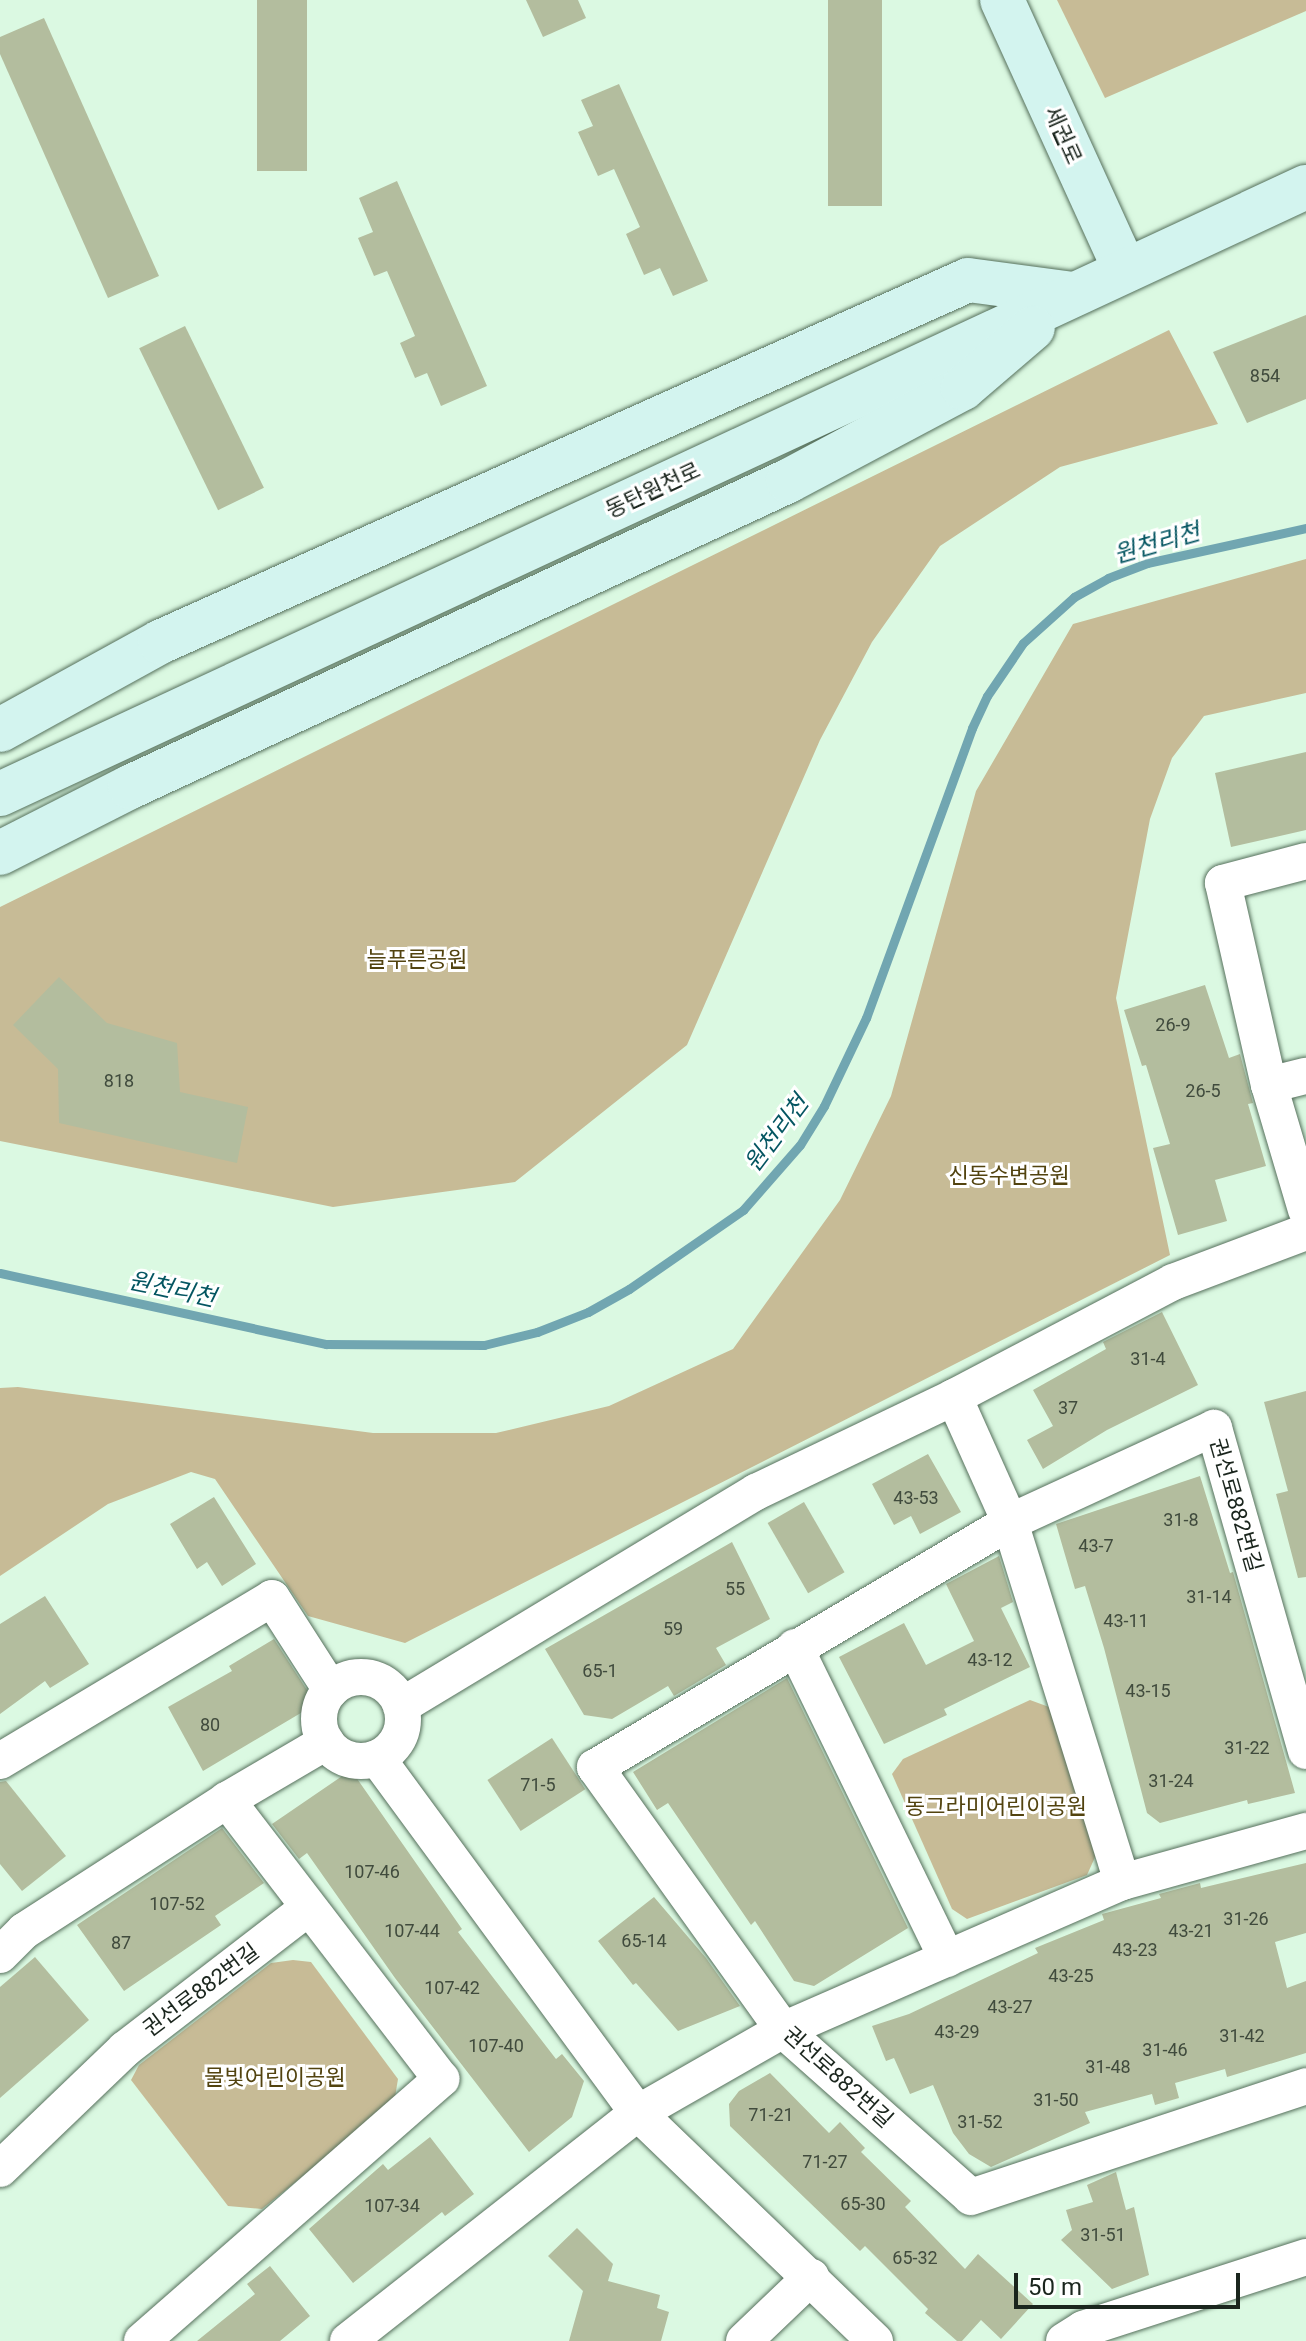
<!DOCTYPE html>
<meta charset="utf-8">
<style>
body{margin:0}
#map{position:relative;width:1306px;height:2341px;overflow:hidden;background:#dbf9e2;font-family:Roboto,"Noto Sans KR",sans-serif}
div>[style]{position:absolute}
.green>*{inset:0;background:#c7bb96}
.stream>*{height:9px;margin:-4.5px;padding:0 4.5px;transform-origin:4.5px;border-radius:4.5px;background:#71a6b1}
.building>*{inset:0;background:#b3bd9e;transform-origin:0 0}
.roads{filter:drop-shadow(0 0 2px #56705c) drop-shadow(0 0 2px #56705c)}
.street>*{height:36px;margin:-18px;padding:0 18px;transform-origin:18px;border-radius:18px;background:#fff}
.street>.ring{margin:-18px;padding:0;box-sizing:content-box;background:none;border:36px solid #fff;border-radius:50%}
.secondary>*{height:44px;margin:-22px;padding:0 22px;transform-origin:22px;border-radius:22px;background:#d3f4ef}
span{translate:-50% -50%;white-space:nowrap;text-align:center;line-height:1.15;-webkit-text-stroke:6px #fff;paint-order:stroke}
.number-label{font-size:18px;color:#404b3d}
.number-label span{-webkit-text-stroke-width:0}
.street-label{font-size:22px;color:#1a251d}
.park-label{font-size:22px;color:#52430f}
.water-label{font-size:24px;color:#045561;font-style:italic}
.scale{position:absolute;left:1014px;top:2273px;width:226px;height:36px;box-sizing:border-box;border:4px solid #1a251d;border-top:0;padding-left:10px;font-size:24px;line-height:28px;white-space:nowrap;color:#1a251d;-webkit-text-stroke:6px #fff;paint-order:stroke}
</style>
<div id="map">
<div class="green">
<i style="clip-path:polygon(1057px 0,1306px 0,1306px 11px,1105px 98px)"></i>
<i style="clip-path:polygon(1169px 330px,1218px 424px,1060px 467px,940px 546px,872px 642px,820px 740px,687px 1045px,515px 1182px,333px 1207px,0 1141px,0 907px)"></i>
<i style="clip-path:polygon(1306px 559px,1306px 693px,1204px 716px,1172px 758px,1150px 819px,1116px 998px,1170px 1255px,405px 1643px,308px 1616px,215px 1479px,191px 1472px,108px 1504px,0 1576px,0 1388px,18px 1387px,373px 1433px,496px 1433px,609px 1406px,733px 1349px,840px 1200px,891px 1096px,976px 791px,1073px 624px)"></i>
<i style="clip-path:polygon(1030px 1700px,1049px 1707px,1096px 1855px,1087px 1875px,967px 1919px,952px 1909px,892px 1774px,903px 1759px)"></i>
<i style="clip-path:polygon(293px 1960px,311px 1962px,398px 2079px,394px 2103px,262px 2209px,228px 2206px,131px 2080px,139px 2065px,271px 1963px)"></i>
</div>
<div class="stream">
<i style="left:0;top:1273px;width:334px;rotate:12.3deg"></i>
<i style="left:326px;top:1344px;width:158px;rotate:0.4deg"></i>
<i style="left:484px;top:1345px;width:55px;rotate:-13.8deg"></i>
<i style="left:537px;top:1332px;width:55px;rotate:-21.4deg"></i>
<i style="left:588px;top:1312px;width:47px;rotate:-29.3deg"></i>
<i style="left:629px;top:1289px;width:139px;rotate:-34.7deg"></i>
<i style="left:743px;top:1210px;width:86px;rotate:-48.8deg"></i>
<i style="left:800px;top:1145px;width:46px;rotate:-58.4deg"></i>
<i style="left:824px;top:1106px;width:98px;rotate:-64.5deg"></i>
<i style="left:866px;top:1018px;width:309px;rotate:-69.9deg"></i>
<i style="left:972px;top:728px;width:35px;rotate:-65deg"></i>
<i style="left:987px;top:696px;width:64px;rotate:-55.8deg"></i>
<i style="left:1023px;top:643px;width:69px;rotate:-42deg"></i>
<i style="left:1074px;top:597px;width:39px;rotate:-29deg"></i>
<i style="left:1108px;top:578px;width:42px;rotate:-21deg"></i>
<i style="left:1147px;top:563px;width:163px;rotate:-12.4deg"></i>
</div>
<div class="building">
<i style="left:257px;top:0;width:50px;height:171px"></i>
<i style="clip-path:polygon(526px 0,578px 0,586px 18px,543px 37px)"></i>
<i style="left:828px;top:0;width:54px;height:206px"></i>
<i style="clip-path:polygon(44px 18px,159px 276px,108px 298px,0 54px,0 37px)"></i>
<i style="clip-path:polygon(619px 84px,708px 281px,673px 296px,660px 268px,644px 275px,626px 234px,640px 227px,614px 169px,598px 176px,578px 132px,593px 126px,581px 100px)"></i>
<i style="clip-path:polygon(397px 181px,487px 386px,441px 406px,427px 373px,415px 378px,400px 343px,415px 336px,387px 271px,374px 276px,358px 238px,373px 232px,359px 198px)"></i>
<i style="clip-path:polygon(1306px 315px,1306px 399px,1247px 423px,1213px 352px)"></i>
<i style="left:185px;top:326px;width:180px;height:51px;rotate:64deg"></i>
<i style="clip-path:polygon(1306px 752px,1306px 830px,1231px 847px,1215px 773px)"></i>
<i style="clip-path:polygon(59px 977px,107px 1023px,177px 1043px,180px 1092px,248px 1107px,237px 1163px,59px 1123px,58px 1069px,13px 1025px)"></i>
<i style="clip-path:polygon(1205px 985px,1229px 1058px,1240px 1054px,1253px 1103px,1248px 1104px,1266px 1166px,1215px 1180px,1227px 1221px,1178px 1235px,1153px 1148px,1170px 1144px,1146px 1065px,1142px 1066px,1124px 1010px)"></i>
<i style="clip-path:polygon(1162px 1312px,1198px 1385px,1107px 1430px,1043px 1469px,1027px 1440px,1053px 1426px,1033px 1390px,1106px 1349px,1103px 1342px)"></i>
<i style="clip-path:polygon(1306px 1391px,1306px 1577px,1298px 1578px,1276px 1494px,1288px 1491px,1264px 1402px)"></i>
<i style="clip-path:polygon(928px 1454px,961px 1512px,920px 1534px,911px 1516px,894px 1525px,872px 1484px)"></i>
<i style="clip-path:polygon(1200px 1476px,1230px 1573px,1233px 1572px,1295px 1793px,1248px 1804px,1247px 1800px,1160px 1823px,1147px 1813px,1104px 1648px,1085px 1586px,1075px 1589px,1056px 1524px)"></i>
<i style="clip-path:polygon(214px 1497px,256px 1564px,222px 1586px,207px 1562px,197px 1569px,170px 1524px)"></i>
<i style="left:804px;top:1502px;width:81px;height:42px;rotate:60deg"></i>
<i style="clip-path:polygon(732px 1542px,770px 1619px,716px 1648px,726px 1665px,674px 1696px,668px 1686px,612px 1719px,584px 1715px,545px 1649px)"></i>
<i style="clip-path:polygon(999px 1556px,1013px 1602px,1001px 1608px,1030px 1667px,944px 1709px,947px 1715px,884px 1744px,839px 1657px,904px 1623px,926px 1665px,974px 1641px,946px 1584px)"></i>
<i style="clip-path:polygon(45px 1596px,89px 1664px,50px 1688px,45px 1681px,0 1714px,0 1624px)"></i>
<i style="clip-path:polygon(274px 1639px,316px 1704px,203px 1771px,168px 1707px,232px 1671px,229px 1666px)"></i>
<i style="clip-path:polygon(787px 1678px,908px 1928px,814px 1986px,794px 1981px,755px 1921px,751px 1925px,668px 1803px,657px 1810px,633px 1772px)"></i>
<i style="left:552px;top:1738px;width:61px;height:77px;rotate:57deg"></i>
<i style="clip-path:polygon(351px 1770px,462px 1929px,458px 1932px,556px 2059px,562px 2054px,584px 2081px,572px 2117px,529px 2152px,395px 1978px,307px 1853px,299px 1859px,272px 1824px)"></i>
<i style="clip-path:polygon(6px 1781px,66px 1856px,22px 1891px,0 1864px,0 1782px)"></i>
<i style="clip-path:polygon(222px 1828px,264px 1883px,215px 1916px,221px 1925px,124px 1991px,77px 1925px)"></i>
<i style="clip-path:polygon(1306px 1863px,1306px 1933px,1275px 1942px,1287px 1988px,1306px 1981px,1306px 2053px,1227px 2077px,1225px 2069px,1175px 2083px,1179px 2098px,1155px 2105px,1152px 2094px,1085px 2112px,1090px 2123px,991px 2167px,969px 2154px,953px 2133px,933px 2085px,910px 2094px,894px 2058px,886px 2061px,872px 2026px,909px 2014px,1038px 1953px,1035px 1948px,1104px 1920px,1102px 1914px,1161px 1898px,1159px 1894px,1200px 1883px,1201px 1888px)"></i>
<i style="clip-path:polygon(654px 1897px,706px 1958px,740px 2006px,678px 2031px,636px 1983px,633px 1985px,598px 1941px)"></i>
<i style="clip-path:polygon(35px 1957px,89px 2020px,0 2098px,0 1987px)"></i>
<i style="clip-path:polygon(770px 2073px,829px 2133px,840px 2122px,865px 2148px,861px 2152px,911px 2201px,905px 2207px,965px 2269px,978px 2254px,1033px 2304px,1001px 2339px,981px 2320px,962px 2341px,957px 2341px,925px 2313px,928px 2309px,865px 2246px,860px 2251px,730px 2126px,729px 2104px,739px 2091px)"></i>
<i style="clip-path:polygon(430px 2137px,474px 2194px,445px 2216px,442px 2212px,353px 2283px,309px 2229px,383px 2164px,388px 2170px)"></i>
<i style="clip-path:polygon(1116px 2172px,1126px 2210px,1134px 2207px,1149px 2275px,1112px 2289px,1061px 2240px,1072px 2230px,1066px 2210px,1093px 2202px,1087px 2185px)"></i>
<i style="clip-path:polygon(577px 2228px,613px 2264px,608px 2281px,660px 2295px,657px 2308px,669px 2312px,661px 2341px,569px 2341px,583px 2291px,548px 2256px)"></i>
<i style="clip-path:polygon(270px 2266px,310px 2316px,280px 2341px,197px 2341px,255px 2294px,247px 2284px)"></i>
</div>
<div class="roads">
<div class="street">
<i style="left:1306px;top:861px;width:86px;rotate:165.2deg"></i>
<i style="left:1223px;top:883px;width:207px;rotate:77.2deg"></i>
<i style="left:1269px;top:1085px;width:130px;rotate:73.5deg"></i>
<i style="left:1269px;top:1085px;width:38px;rotate:-14deg"></i>
<i style="left:954px;top:1397px;width:137px;rotate:65.9deg"></i>
<i style="left:1010px;top:1522px;width:377px;rotate:72.7deg"></i>
<i style="left:795px;top:1647px;width:347px;rotate:64deg"></i>
<i class="ring" style="left:319px;top:1677px;width:48px;height:48px"></i>
<i style="left:401px;top:1706px;width:415px;rotate:-31.1deg"></i>
<i style="left:756px;top:1492px;width:220px;rotate:-25.6deg"></i>
<i style="left:954px;top:1397px;width:247px;rotate:-27.7deg"></i>
<i style="left:1173px;top:1282px;width:142px;rotate:-20.6deg"></i>
<i style="left:1306px;top:1751px;width:336px;rotate:-105.9deg"></i>
<i style="left:1214px;top:1428px;width:225px;rotate:155.3deg"></i>
<i style="left:1010px;top:1522px;width:482px;rotate:149.4deg"></i>
<i style="left:595px;top:1767px;width:323px;rotate:54.4deg"></i>
<i style="left:783px;top:2030px;width:251px;rotate:41.6deg"></i>
<i style="left:971px;top:2197px;width:353px;rotate:-18.3deg"></i>
<i style="left:377px;top:1758px;width:441px;rotate:53.7deg"></i>
<i style="left:638px;top:2113px;width:329px;rotate:43.9deg"></i>
<i style="left:0;top:1761px;width:317px;rotate:-30.9deg"></i>
<i style="left:272px;top:1598px;width:109px;rotate:57.3deg"></i>
<i style="left:0;top:1955px;width:34px;rotate:-45deg"></i>
<i style="left:24px;top:1931px;width:242px;rotate:-32.8deg"></i>
<i style="left:227px;top:1800px;width:115px;rotate:-30.4deg"></i>
<i style="left:0;top:2169px;width:173px;rotate:-43.8deg"></i>
<i style="left:125px;top:2049px;width:231px;rotate:-37.6deg"></i>
<i style="left:142px;top:2341px;width:398px;rotate:-41.2deg"></i>
<i style="left:441px;top:2079px;width:352px;rotate:-127.5deg"></i>
<i style="left:348px;top:2341px;width:369px;rotate:-38.2deg"></i>
<i style="left:638px;top:2113px;width:167px;rotate:-29.8deg"></i>
<i style="left:783px;top:2030px;width:370px;rotate:-23.6deg"></i>
<i style="left:1122px;top:1882px;width:191px;rotate:-15.5deg"></i>
<i style="left:744px;top:2341px;width:93px;rotate:-43.7deg"></i>
<i style="left:1064px;top:2341px;width:22px;rotate:-32deg"></i>
<i style="left:1083px;top:2329px;width:234px;rotate:-17.9deg"></i>
</div>
<div class="secondary">
<i style="left:1002px;top:0;width:297px;rotate:65.5deg"></i>
<i style="left:0;top:730px;width:183px;rotate:-28.8deg"></i>
<i style="left:160px;top:642px;width:885px;rotate:-24.13deg"></i>
<i style="left:968px;top:280px;width:106px;rotate:7.6deg"></i>
<i style="left:0;top:794px;width:1440px;rotate:-24.93deg"></i>
<i style="left:0;top:853px;width:146px;rotate:-26.9deg"></i>
<i style="left:130px;top:787px;width:726px;rotate:-24.94deg"></i>
<i style="left:788px;top:481px;width:198px;rotate:-28deg"></i>
<i style="left:963px;top:388px;width:92px;rotate:-40.6deg"></i>
</div>
</div>
<div class="number-label">
<span style="left:1265px;top:376px">854</span>
<span style="left:1173px;top:1025px">26-9</span>
<span style="left:119px;top:1081px">818</span>
<span style="left:1203px;top:1091px">26-5</span>
<span style="left:1148px;top:1359px">31-4</span>
<span style="left:1068px;top:1408px">37</span>
<span style="left:916px;top:1498px">43-53</span>
<span style="left:1181px;top:1520px">31-8</span>
<span style="left:1096px;top:1546px">43-7</span>
<span style="left:735px;top:1589px">55</span>
<span style="left:1209px;top:1597px">31-14</span>
<span style="left:1126px;top:1621px">43-11</span>
<span style="left:673px;top:1629px">59</span>
<span style="left:990px;top:1660px">43-12</span>
<span style="left:600px;top:1671px">65-1</span>
<span style="left:1148px;top:1691px">43-15</span>
<span style="left:210px;top:1725px">80</span>
<span style="left:1247px;top:1748px">31-22</span>
<span style="left:1171px;top:1781px">31-24</span>
<span style="left:538px;top:1785px">71-5</span>
<span style="left:372px;top:1872px">107-46</span>
<span style="left:177px;top:1904px">107-52</span>
<span style="left:1246px;top:1919px">31-26</span>
<span style="left:412px;top:1931px">107-44</span>
<span style="left:1191px;top:1931px">43-21</span>
<span style="left:644px;top:1941px">65-14</span>
<span style="left:121px;top:1943px">87</span>
<span style="left:1135px;top:1950px">43-23</span>
<span style="left:1071px;top:1976px">43-25</span>
<span style="left:452px;top:1988px">107-42</span>
<span style="left:1010px;top:2007px">43-27</span>
<span style="left:957px;top:2032px">43-29</span>
<span style="left:1242px;top:2036px">31-42</span>
<span style="left:496px;top:2046px">107-40</span>
<span style="left:1165px;top:2050px">31-46</span>
<span style="left:1108px;top:2067px">31-48</span>
<span style="left:1056px;top:2100px">31-50</span>
<span style="left:771px;top:2115px">71-21</span>
<span style="left:980px;top:2122px">31-52</span>
<span style="left:825px;top:2162px">71-27</span>
<span style="left:863px;top:2204px">65-30</span>
<span style="left:392px;top:2206px">107-34</span>
<span style="left:1103px;top:2235px">31-51</span>
<span style="left:915px;top:2258px">65-32</span>
</div>
<div class="street-label">
<span style="left:1063px;top:135px;rotate:66deg">세권로</span>
<span style="left:653px;top:490px;rotate:-25deg">동탄원천로</span>
<span style="left:1236px;top:1505px;rotate:74deg">권선로882번길</span>
<span style="left:201px;top:1990px;rotate:-37deg">권선로882번길</span>
<span style="left:838px;top:2077px;rotate:42deg">권선로882번길</span>
</div>
<div class="park-label">
<span style="left:417px;top:960px">늘푸른공원</span>
<span style="left:1009px;top:1176px">신동수변공원</span>
<span style="left:996px;top:1807px">동그라미어린이공원</span>
<span style="left:275px;top:2078px">물빛어린이공원</span>
</div>
<div class="water-label">
<span style="left:1157px;top:544px;rotate:-16deg">원천리천</span>
<span style="left:777px;top:1134px;rotate:-53deg">원천리천</span>
<span style="left:172px;top:1290px;rotate:12deg">원천리천</span>
</div>
<div class="scale">50 m</div>
</div>
